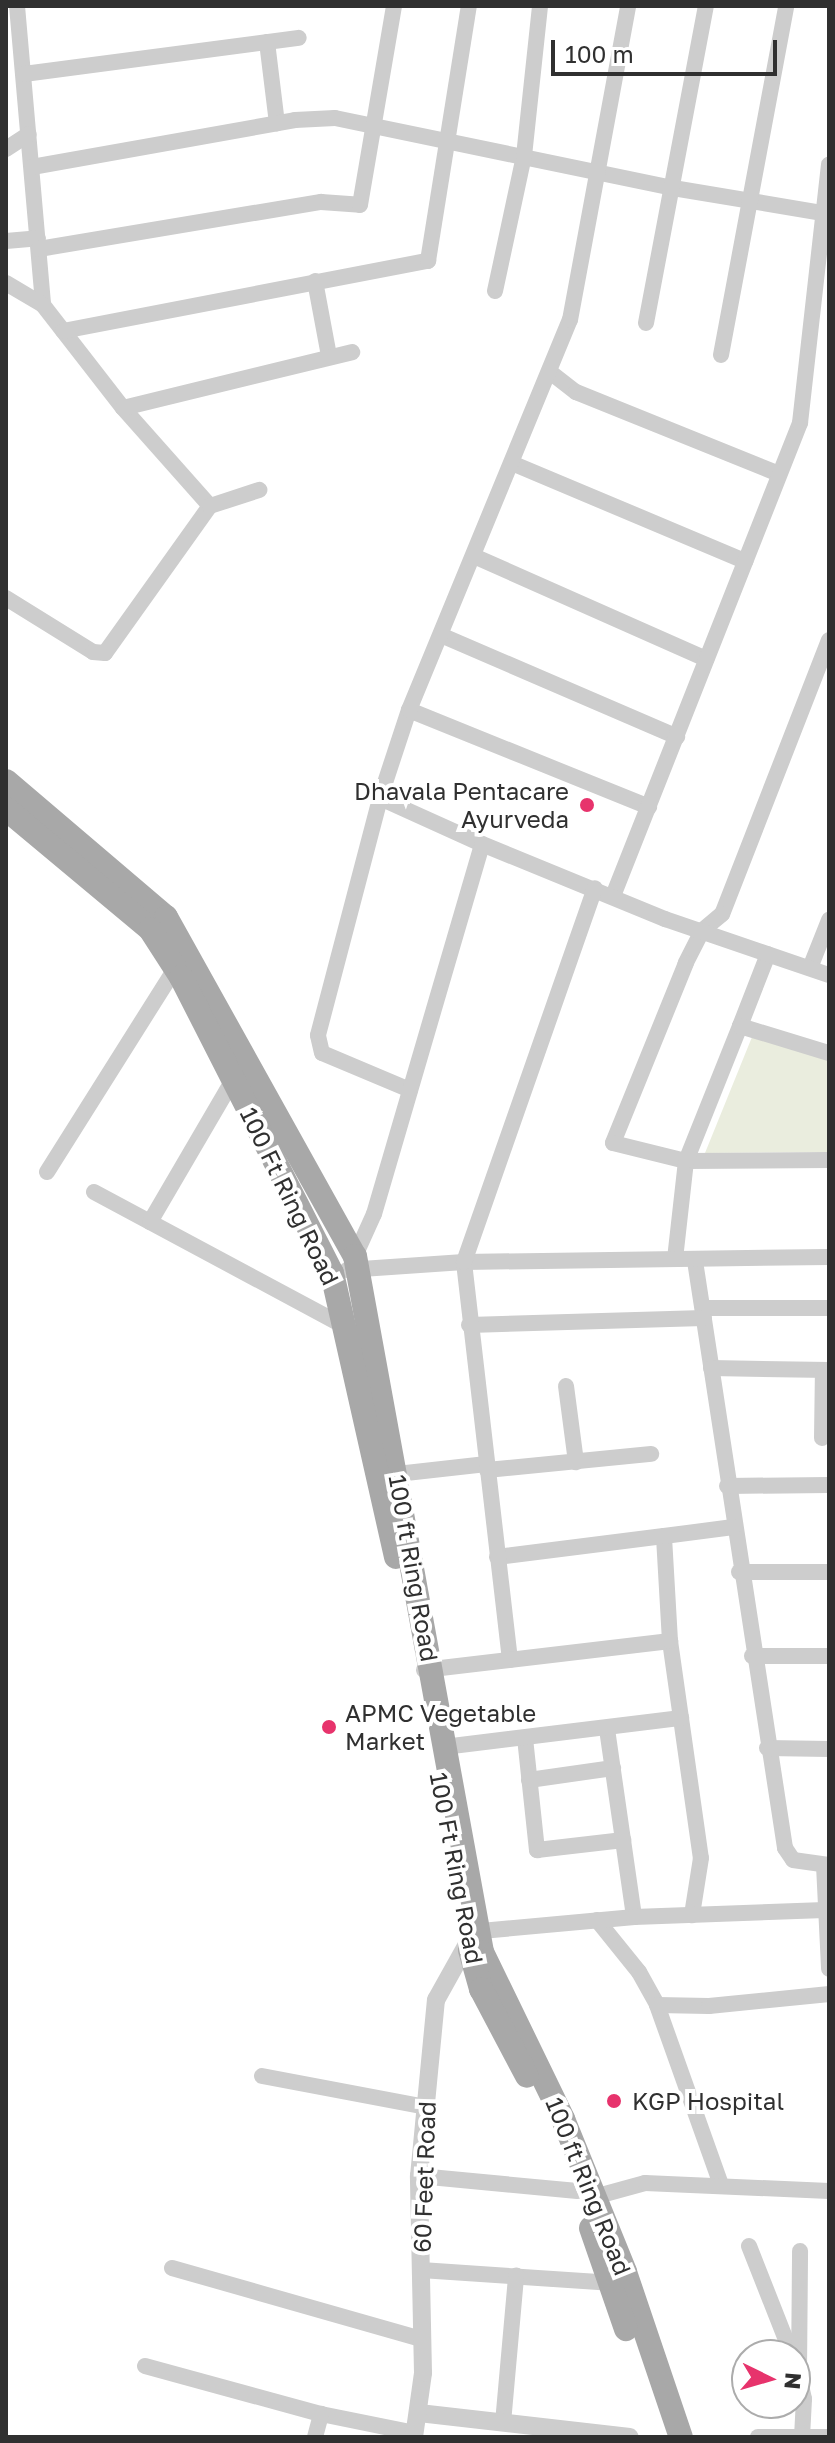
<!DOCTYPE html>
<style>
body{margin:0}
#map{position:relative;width:835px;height:2443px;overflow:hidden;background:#fff;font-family:"Golos Text",sans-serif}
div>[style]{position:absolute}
.green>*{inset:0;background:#eaedde}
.minor>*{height:16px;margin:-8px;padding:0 8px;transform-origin:8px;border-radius:8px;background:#cdcdcd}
.tertiary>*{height:18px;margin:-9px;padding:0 9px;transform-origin:9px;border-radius:9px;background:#cdcdcd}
.primary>*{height:24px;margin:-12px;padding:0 12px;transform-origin:12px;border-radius:12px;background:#a8a8a8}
.dots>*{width:22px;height:22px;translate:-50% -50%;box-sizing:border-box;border:4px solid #fff;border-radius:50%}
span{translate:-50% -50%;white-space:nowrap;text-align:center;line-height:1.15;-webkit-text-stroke:8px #fff;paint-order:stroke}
.poi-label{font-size:24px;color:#303030}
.right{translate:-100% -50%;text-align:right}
.left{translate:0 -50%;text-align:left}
.street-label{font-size:24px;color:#303030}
.frame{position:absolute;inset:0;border:8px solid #303030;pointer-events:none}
.north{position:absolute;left:731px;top:2339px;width:80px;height:80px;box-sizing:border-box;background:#fff;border:2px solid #acacac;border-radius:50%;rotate:95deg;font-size:22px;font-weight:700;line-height:32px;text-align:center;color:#303030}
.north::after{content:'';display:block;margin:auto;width:28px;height:36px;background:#e7336c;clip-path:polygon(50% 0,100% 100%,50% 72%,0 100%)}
.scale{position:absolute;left:551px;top:40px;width:226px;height:36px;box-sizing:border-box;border:4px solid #303030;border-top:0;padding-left:10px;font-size:24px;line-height:28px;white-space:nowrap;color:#303030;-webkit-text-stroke:6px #fff;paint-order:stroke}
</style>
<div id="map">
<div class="green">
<i style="clip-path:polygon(752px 1037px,829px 1060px,829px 1152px,705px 1153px)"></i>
</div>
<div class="minor">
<i style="left:17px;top:6px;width:300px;rotate:85deg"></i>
<i style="left:267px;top:42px;width:82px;rotate:83deg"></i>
<i style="left:24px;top:74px;width:277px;rotate:-7.5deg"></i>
<i style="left:6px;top:149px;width:27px;rotate:-33deg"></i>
<i style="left:32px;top:167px;width:267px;rotate:-10.1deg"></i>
<i style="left:295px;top:120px;width:40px;rotate:-2.9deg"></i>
<i style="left:335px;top:118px;width:345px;rotate:11.7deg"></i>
<i style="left:673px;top:188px;width:158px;rotate:9.5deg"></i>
<i style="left:6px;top:241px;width:32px;rotate:-5deg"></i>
<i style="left:39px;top:249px;width:286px;rotate:-9.5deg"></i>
<i style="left:321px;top:202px;width:39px;rotate:4deg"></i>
<i style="left:360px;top:205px;width:202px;rotate:-80.3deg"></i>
<i style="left:315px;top:281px;width:76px;rotate:79.4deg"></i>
<i style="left:6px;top:283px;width:43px;rotate:30.7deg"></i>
<i style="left:43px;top:305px;width:130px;rotate:52.2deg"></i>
<i style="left:123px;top:408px;width:131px;rotate:48.4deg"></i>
<i style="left:495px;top:291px;width:138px;rotate:-77.9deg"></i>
<i style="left:524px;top:156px;width:151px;rotate:-83.9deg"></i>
<i style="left:646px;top:323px;width:323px;rotate:-79.3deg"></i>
<i style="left:63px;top:331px;width:372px;rotate:-10.9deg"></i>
<i style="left:428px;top:261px;width:258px;rotate:-80.9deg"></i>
<i style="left:721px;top:355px;width:355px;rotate:-79.4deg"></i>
<i style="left:550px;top:372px;width:33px;rotate:38deg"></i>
<i style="left:576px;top:392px;width:219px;rotate:22deg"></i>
<i style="left:123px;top:408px;width:236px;rotate:-13.7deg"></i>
<i style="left:514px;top:464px;width:251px;rotate:22.8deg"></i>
<i style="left:476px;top:557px;width:252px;rotate:23.9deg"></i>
<i style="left:6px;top:598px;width:102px;rotate:31.8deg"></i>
<i style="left:93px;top:652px;width:12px;rotate:5deg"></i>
<i style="left:105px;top:653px;width:181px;rotate:-54.5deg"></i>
<i style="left:210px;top:506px;width:52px;rotate:-18.1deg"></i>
<i style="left:443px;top:636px;width:255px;rotate:23.3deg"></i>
<i style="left:829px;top:640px;width:294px;rotate:111.3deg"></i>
<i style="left:722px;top:914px;width:26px;rotate:140deg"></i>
<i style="left:702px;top:931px;width:36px;rotate:117deg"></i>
<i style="left:686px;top:963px;width:194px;rotate:112.1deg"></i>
<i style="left:613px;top:1143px;width:75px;rotate:13.9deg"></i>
<i style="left:686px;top:1161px;width:143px;rotate:-0.4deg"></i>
<i style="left:409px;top:710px;width:259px;rotate:22deg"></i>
<i style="left:380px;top:798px;width:112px;rotate:24.3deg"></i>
<i style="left:613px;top:896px;width:509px;rotate:-68.43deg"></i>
<i style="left:800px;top:423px;width:260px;rotate:-83.6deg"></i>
<i style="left:810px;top:968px;width:52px;rotate:-68.4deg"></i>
<i style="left:740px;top:1026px;width:77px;rotate:-68.7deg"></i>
<i style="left:410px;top:1090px;width:95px;rotate:-157.2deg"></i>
<i style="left:322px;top:1053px;width:18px;rotate:-103deg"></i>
<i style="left:318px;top:1035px;width:245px;rotate:-75.3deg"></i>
<i style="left:380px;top:798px;width:93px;rotate:-71.8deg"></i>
<i style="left:409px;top:710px;width:422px;rotate:-67.6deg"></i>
<i style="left:570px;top:320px;width:319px;rotate:-79.5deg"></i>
<i style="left:47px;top:1172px;width:240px;rotate:-57.8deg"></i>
<i style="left:94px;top:1192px;width:286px;rotate:28.2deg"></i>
<i style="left:150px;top:1222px;width:164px;rotate:-59.7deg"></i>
<i style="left:355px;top:1256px;width:46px;rotate:-65.7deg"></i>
<i style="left:374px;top:1214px;width:385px;rotate:-73.7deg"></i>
<i style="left:482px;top:844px;width:198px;rotate:22.3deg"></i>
<i style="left:665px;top:919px;width:173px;rotate:18.9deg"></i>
<i style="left:675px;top:1259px;width:99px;rotate:-83.6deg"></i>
<i style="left:686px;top:1161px;width:145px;rotate:-68.2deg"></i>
<i style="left:740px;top:1026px;width:93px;rotate:16.9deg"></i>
<i style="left:695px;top:1261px;width:594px;rotate:81.28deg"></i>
<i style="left:785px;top:1848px;width:14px;rotate:56deg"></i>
<i style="left:793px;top:1860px;width:36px;rotate:8deg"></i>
<i style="left:347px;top:1270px;width:117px;rotate:-3.9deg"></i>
<i style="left:464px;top:1262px;width:365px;rotate:-0.8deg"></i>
<i style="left:703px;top:1308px;width:126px"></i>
<i style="left:469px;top:1325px;width:235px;rotate:-1.7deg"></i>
<i style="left:711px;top:1368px;width:118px;rotate:1deg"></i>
<i style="left:566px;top:1386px;width:77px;rotate:82.5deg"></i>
<i style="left:822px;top:1438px;width:68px;rotate:-89.2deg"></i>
<i style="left:487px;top:1470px;width:165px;rotate:-5.6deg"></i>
<i style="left:397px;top:1474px;width:90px;rotate:-6.4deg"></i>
<i style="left:727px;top:1486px;width:102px;rotate:-0.6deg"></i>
<i style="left:497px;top:1557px;width:168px;rotate:-7.2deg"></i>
<i style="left:739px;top:1572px;width:90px"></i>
<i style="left:670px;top:1641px;width:219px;rotate:81.9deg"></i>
<i style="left:701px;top:1858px;width:58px;rotate:99deg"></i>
<i style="left:752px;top:1656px;width:77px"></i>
<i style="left:510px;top:1660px;width:401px;rotate:-96.6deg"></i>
<i style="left:464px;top:1262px;width:396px;rotate:-70.7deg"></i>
<i style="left:424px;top:1670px;width:248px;rotate:-6.7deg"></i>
<i style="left:670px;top:1641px;width:105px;rotate:-93.3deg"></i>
<i style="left:664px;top:1536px;width:70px;rotate:-7.4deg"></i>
<i style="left:607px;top:1729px;width:190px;rotate:81.8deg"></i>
<i style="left:525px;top:1738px;width:113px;rotate:83.9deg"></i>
<i style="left:537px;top:1850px;width:87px;rotate:-6.6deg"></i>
<i style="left:444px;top:1747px;width:239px;rotate:-7deg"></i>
<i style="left:767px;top:1748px;width:62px;rotate:0.9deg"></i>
<i style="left:529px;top:1780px;width:85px;rotate:-8.1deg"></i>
<i style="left:824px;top:1865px;width:104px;rotate:87.2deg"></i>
<i style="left:597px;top:1920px;width:67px;rotate:51.1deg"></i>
<i style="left:639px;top:1972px;width:38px;rotate:61deg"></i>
<i style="left:657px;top:2005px;width:191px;rotate:70.4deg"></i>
<i style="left:481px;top:1931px;width:154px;rotate:-5.2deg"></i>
<i style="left:634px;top:1917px;width:191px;rotate:-2.1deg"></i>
<i style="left:657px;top:2005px;width:52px;rotate:1.1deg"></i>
<i style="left:709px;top:2006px;width:121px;rotate:-5.7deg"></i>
<i style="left:262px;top:2076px;width:167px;rotate:10.7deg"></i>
<i style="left:419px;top:2176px;width:159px;rotate:5.4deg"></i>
<i style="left:594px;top:2197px;width:53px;rotate:-15.4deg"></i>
<i style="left:645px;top:2183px;width:184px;rotate:2.5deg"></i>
<i style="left:749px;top:2246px;width:117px;rotate:68.5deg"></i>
<i style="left:172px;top:2268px;width:260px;rotate:15.9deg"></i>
<i style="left:421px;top:2270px;width:189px;rotate:3.9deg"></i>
<i style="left:796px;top:2364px;width:36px;rotate:77deg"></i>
<i style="left:804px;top:2399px;width:38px;rotate:93deg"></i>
<i style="left:145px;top:2366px;width:182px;rotate:15.3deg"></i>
<i style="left:321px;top:2414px;width:95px;rotate:11.5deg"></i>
<i style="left:799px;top:2372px;width:121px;rotate:-89.5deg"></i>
<i style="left:503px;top:2423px;width:148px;rotate:-84.9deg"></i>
<i style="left:315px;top:2437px;width:24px;rotate:-75deg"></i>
<i style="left:758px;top:2437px;width:71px"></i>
</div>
<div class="tertiary">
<i style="left:419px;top:2413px;width:212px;rotate:6.5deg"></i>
<i style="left:414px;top:2437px;width:65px;rotate:-82deg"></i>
<i style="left:423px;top:2373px;width:197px;rotate:-91.2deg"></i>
<i style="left:419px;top:2176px;width:177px;rotate:-84.5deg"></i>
<i style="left:436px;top:2000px;width:72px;rotate:-60.9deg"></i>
</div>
<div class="primary">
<i style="left:6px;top:781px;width:210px;rotate:40.4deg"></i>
<i style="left:166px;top:917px;width:388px;rotate:60.9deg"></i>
<i style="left:355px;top:1256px;width:707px;rotate:79.66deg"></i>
<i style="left:482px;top:1952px;width:186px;rotate:64.1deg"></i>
<i style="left:563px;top:2119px;width:165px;rotate:67.9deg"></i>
<i style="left:625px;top:2272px;width:174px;rotate:71.3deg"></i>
<i style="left:6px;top:809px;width:187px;rotate:39.8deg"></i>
<i style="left:150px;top:929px;width:57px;rotate:57.1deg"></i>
<i style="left:181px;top:977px;width:332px;rotate:63deg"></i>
<i style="left:332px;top:1273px;width:291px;rotate:77.3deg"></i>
<i style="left:470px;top:1950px;width:41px;rotate:74.2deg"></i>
<i style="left:481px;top:1989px;width:98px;rotate:62.1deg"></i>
<i style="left:591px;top:2228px;width:107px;rotate:70.9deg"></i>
</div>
<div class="dots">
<i style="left:587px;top:805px;background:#e7336c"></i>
<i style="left:329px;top:1727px;background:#e7336c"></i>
<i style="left:614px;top:2101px;background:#e7336c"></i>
</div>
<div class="poi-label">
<span class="right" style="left:569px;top:805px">Dhavala Pentacare<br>Ayurveda</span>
<span class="left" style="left:345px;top:1727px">APMC Vegetable<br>Market</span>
<span class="left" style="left:632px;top:2101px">KGP Hospital</span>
</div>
<div class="street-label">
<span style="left:290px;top:1196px;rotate:64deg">100 Ft Ring Road</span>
<span style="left:414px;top:1568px;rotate:80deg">100 ft Ring Road</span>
<span style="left:457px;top:1868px;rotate:79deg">100 Ft Ring Road</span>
<span style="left:424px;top:2177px;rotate:-88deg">60 Feet Road</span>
<span style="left:589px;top:2186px;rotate:68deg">100 ft Ring Road</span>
</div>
<div class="frame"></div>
<div class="north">N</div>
<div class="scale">100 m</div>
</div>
